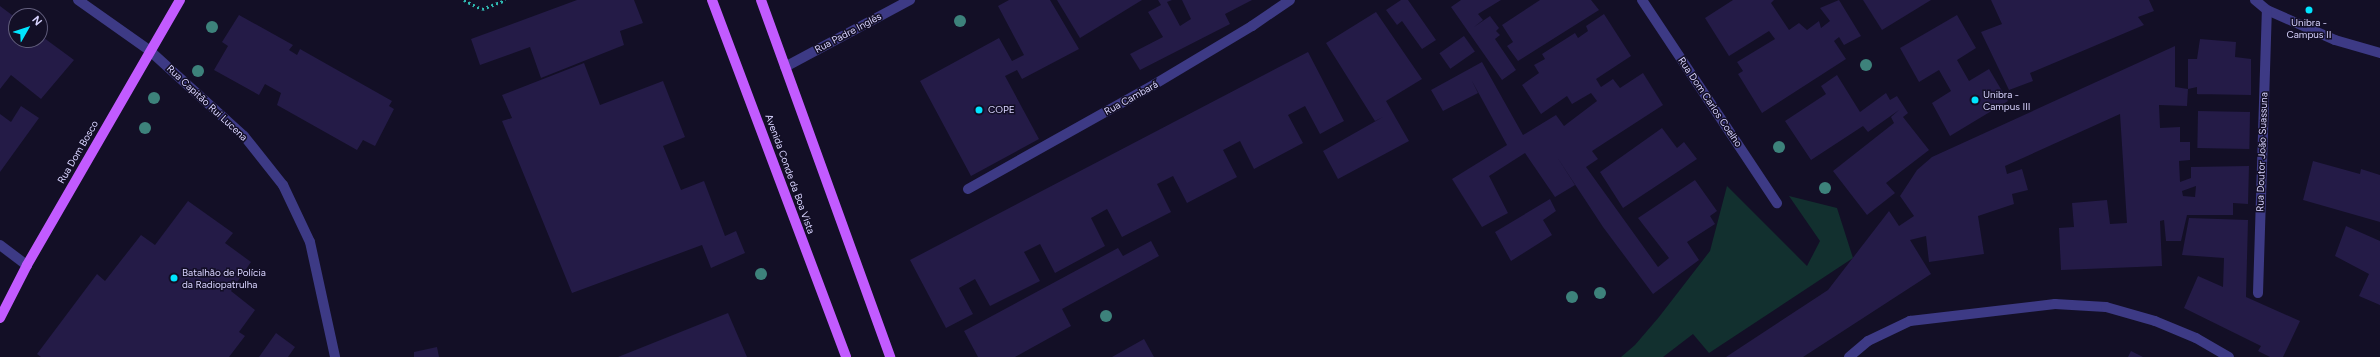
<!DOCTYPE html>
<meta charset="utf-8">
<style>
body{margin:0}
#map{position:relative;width:2380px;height:357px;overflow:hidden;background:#130f26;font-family:Figtree,sans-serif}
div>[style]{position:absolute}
.green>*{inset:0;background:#12302f}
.building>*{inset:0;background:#241b47;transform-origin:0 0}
.path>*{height:2.5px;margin-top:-1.25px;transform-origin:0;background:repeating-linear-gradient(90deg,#2fb8b0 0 2px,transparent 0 5px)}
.minor>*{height:10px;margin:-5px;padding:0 5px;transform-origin:5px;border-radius:5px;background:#3d3a85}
.major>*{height:10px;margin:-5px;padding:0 5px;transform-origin:5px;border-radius:5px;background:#c25bff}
.trees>*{width:12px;height:12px;margin:-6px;border-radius:50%;background:#3d827b}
.dots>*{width:11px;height:11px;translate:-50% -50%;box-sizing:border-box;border:2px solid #130f26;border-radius:50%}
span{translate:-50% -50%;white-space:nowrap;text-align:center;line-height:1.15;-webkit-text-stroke:3px #130f26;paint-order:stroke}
.poi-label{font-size:10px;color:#d9d4ff}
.left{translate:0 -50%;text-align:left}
.street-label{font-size:10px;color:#d9d4ff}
.north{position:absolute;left:8px;top:8px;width:40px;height:40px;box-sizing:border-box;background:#130f26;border:1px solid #625e7d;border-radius:50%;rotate:51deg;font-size:11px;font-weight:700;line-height:16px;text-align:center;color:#d9d4ff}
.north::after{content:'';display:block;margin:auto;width:14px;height:18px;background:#00e5ff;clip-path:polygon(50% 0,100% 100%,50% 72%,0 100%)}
</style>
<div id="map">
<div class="green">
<i style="clip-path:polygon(1727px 186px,1807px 266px,1820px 241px,1789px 196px,1837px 208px,1853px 258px,1709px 353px,1693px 334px,1663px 357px,1621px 357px,1635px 345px,1659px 317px,1710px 251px)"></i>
</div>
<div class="building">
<i style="clip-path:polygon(577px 0,634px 0,643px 23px,620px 31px,624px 45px,541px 78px,530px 47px,480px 65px,471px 39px)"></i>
<i style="clip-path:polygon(1009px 0,1050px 0,1079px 49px,1022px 79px,1017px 70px,1005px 76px,1039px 139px,971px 176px,920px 81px,999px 38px,1012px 61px,1024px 55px,998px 6px)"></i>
<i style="clip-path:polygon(1057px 0,1142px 0,1080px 38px)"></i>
<i style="clip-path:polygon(1158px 0,1172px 0,1167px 2px,1180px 26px,1191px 19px,1182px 0,1252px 0,1225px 14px,1230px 24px,1140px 70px,1130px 54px,1163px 37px,1148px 12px,1161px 5px)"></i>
<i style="clip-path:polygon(1401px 0,1408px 0,1436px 40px,1422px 49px,1402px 21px,1397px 25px,1386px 10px)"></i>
<i style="clip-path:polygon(1461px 0,1501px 0,1478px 14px,1483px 20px,1474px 27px,1490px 16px,1499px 28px,1496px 31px,1500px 35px,1495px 39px,1516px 70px,1502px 80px,1451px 7px)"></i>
<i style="clip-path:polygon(1540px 0,1591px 0,1599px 10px,1518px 61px,1507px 46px,1513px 42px,1502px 25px)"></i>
<i style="clip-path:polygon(1733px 0,1774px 0,1771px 3px,1789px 30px,1799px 23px,1807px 30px,1819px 21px,1821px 28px,1830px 21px,1820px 8px,1839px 0,1861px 36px,1844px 45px,1839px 37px,1834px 41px,1846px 59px,1762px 113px,1738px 74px,1743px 71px,1737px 62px,1775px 39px,1769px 31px,1729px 56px,1705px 18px)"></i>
<i style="clip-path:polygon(1863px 0,1931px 0,1882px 30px)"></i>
<i style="clip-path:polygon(1991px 0,2149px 0,2154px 11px,2138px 17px,2144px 25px,2030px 73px,2033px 81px,2009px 90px,1981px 32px,2002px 24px)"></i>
<i style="clip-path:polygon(0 6px,16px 18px,16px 40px,40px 40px,40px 35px,74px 60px,41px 99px,11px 75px,0 89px)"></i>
<i style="clip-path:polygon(1376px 12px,1422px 79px,1386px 101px,1409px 141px,1338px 179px,1323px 151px,1383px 117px,1375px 121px,1326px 43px)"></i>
<i style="clip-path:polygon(1604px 14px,1631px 56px,1596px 79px,1601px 87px,1613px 79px,1620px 88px,1643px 73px,1663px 105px,1592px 151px,1598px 159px,1586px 167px,1658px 267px,1669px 258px,1638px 218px,1695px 180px,1717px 211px,1710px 216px,1715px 224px,1687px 242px,1699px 260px,1653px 294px,1603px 227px,1557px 157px,1575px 185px,1555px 197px,1525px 153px,1489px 176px,1508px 213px,1482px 227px,1452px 179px,1507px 145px,1472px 81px,1478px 93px,1443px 111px,1431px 90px,1482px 62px,1523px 135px,1556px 115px,1564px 126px,1597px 101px,1591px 93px,1572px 104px,1567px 96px,1541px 114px,1522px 85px,1539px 73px,1534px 65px,1545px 59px,1542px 54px,1575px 33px,1578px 38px,1588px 31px,1586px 26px)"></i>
<i style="clip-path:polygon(239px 15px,293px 45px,289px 50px,297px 55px,300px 49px,392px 101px,389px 106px,394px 109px,375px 146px,363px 140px,357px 150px,277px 105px,281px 93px,265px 84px,259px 95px,214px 70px,228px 46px,222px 42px)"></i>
<i style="clip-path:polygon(1957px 15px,1976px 48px,1957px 60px,1969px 81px,1989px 69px,2008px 101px,1950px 136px,1932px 103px,1951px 91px,1939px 70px,1919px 82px,1900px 48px)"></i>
<i style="left:1464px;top:36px;width:19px;height:30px;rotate:55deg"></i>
<i style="clip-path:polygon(evenodd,2200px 39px,2236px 42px,2235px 57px,2251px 59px,2251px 95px,2197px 94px,2197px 87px,2188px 89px,2187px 106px,2159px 105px,2160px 128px,2180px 127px,2180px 142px,2190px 142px,2190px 160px,2179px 161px,2180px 182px,2191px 178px,2191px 167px,2249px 166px,2248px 204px,2233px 203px,2233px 215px,2187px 215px,2181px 241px,2166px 241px,2164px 220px,2160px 221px,2162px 266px,2061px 270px,2059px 228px,2074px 227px,2072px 203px,2107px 200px,2110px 224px,2127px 223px,2120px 114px,2005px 166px,2007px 174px,2022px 169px,2028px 190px,2012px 194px,2014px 204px,1978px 216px,1984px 254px,1929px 262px,1926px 236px,1910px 240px,1931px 274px,1803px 357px,1726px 357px,1828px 290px,1889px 211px,1899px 226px,1914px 216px,1900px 196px,1917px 170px,1932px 157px,2175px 46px,2175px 87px,2188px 89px,2188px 59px,2197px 59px,2200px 39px,2196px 186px,2195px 197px,2183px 196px,2182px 191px,2196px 186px)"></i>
<i style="clip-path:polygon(1308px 52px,1344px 121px,1320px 134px,1305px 106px,1288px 115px,1303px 143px,1254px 169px,1240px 141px,1223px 150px,1237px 177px,1187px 203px,1173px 176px,1157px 184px,1171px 212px,1122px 237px,1107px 209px,1091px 218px,1105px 246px,1055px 273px,1040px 244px,1024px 252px,1040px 281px,990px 306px,975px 279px,959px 288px,973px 314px,946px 328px,910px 260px)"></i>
<i style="clip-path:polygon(584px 63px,600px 105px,663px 81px,685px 137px,663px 146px,681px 190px,704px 181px,725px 236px,736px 231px,745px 253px,711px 268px,702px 245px,572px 293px,502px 121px,512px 118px,502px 95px)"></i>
<i style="clip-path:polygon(1837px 75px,1860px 112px,1886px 93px,1890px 100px,1897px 96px,1908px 113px,1903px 117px,1929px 150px,1886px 183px,1895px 193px,1867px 215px,1833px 171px,1894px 123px,1891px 117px,1899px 110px,1868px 132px,1863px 126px,1811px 160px,1785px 121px,1826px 94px,1821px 86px)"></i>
<i style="clip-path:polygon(21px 106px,39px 118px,0 172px,0 114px,11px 122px)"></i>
<i style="left:2198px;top:111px;width:52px;height:37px;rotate:1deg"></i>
<i style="clip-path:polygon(1662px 128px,1677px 148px,1684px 142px,1697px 159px,1623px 208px,1600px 172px)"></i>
<i style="clip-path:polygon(2313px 161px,2360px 174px,2361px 169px,2380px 175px,2380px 222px,2303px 200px)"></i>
<i style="clip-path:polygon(1550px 199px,1556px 211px,1543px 220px,1552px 235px,1511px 261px,1495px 232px)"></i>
<i style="clip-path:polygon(188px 201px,233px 233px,225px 243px,251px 262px,231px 291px,255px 310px,239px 332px,245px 336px,229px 357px,41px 357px,37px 354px,97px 274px,105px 281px,141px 235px,155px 245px)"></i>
<i style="clip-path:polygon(2189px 218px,2248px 220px,2246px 297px,2300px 321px,2283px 357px,2270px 357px,2258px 351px,2261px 346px,2184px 308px,2198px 276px,2223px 287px,2224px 258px,2182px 255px)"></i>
<i style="clip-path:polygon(2346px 226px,2380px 241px,2380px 305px,2359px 296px,2369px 274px,2335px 256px)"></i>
<i style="clip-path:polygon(1151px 241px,1159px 256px,1062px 309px,1071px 326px,1015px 357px,978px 357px,964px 331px,1118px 248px,1123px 256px)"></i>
<i style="clip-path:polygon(728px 313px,747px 357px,618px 357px)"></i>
<i style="clip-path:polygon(276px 333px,295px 347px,288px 357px,259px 357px)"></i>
<i style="clip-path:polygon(1144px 339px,1154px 357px,1112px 357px)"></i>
<i style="clip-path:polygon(437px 347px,439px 357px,414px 357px,414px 352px)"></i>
<i style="clip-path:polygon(2131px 351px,2143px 357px,2128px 357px)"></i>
</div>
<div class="path">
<i style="left:464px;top:0;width:20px;rotate:27deg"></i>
<i style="left:482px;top:9px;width:25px;rotate:-21deg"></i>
</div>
<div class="minor">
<i style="left:78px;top:0;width:87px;rotate:35.2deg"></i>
<i style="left:149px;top:50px;width:128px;rotate:42.2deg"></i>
<i style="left:244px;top:136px;width:63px;rotate:51.5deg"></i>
<i style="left:283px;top:185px;width:63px;rotate:64.7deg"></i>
<i style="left:310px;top:242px;width:118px;rotate:77.7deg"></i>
<i style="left:1642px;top:0;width:244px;rotate:56.4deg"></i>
<i style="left:2255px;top:0;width:16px;rotate:40deg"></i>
<i style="left:2267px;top:10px;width:74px;rotate:23.8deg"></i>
<i style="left:2335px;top:40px;width:47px;rotate:16.1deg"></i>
<i style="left:785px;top:67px;width:142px;rotate:-28.2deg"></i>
<i style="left:968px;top:189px;width:214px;rotate:-29.3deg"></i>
<i style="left:1155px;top:84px;width:113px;rotate:-30.9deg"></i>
<i style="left:1252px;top:26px;width:46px;rotate:-34.4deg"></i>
<i style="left:0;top:245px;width:34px;rotate:37deg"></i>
<i style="left:2258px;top:293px;width:283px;rotate:-88.2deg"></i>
<i style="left:1849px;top:357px;width:25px;rotate:-40deg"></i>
<i style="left:1868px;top:341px;width:47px;rotate:-25.5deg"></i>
<i style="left:1910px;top:321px;width:146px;rotate:-6.7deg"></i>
<i style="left:2055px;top:304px;width:51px;rotate:3.4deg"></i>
<i style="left:2106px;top:307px;width:51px;rotate:15.9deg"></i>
<i style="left:2155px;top:321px;width:44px;rotate:22.5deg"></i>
<i style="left:2196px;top:338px;width:38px;rotate:30deg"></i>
</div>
<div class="major">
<i style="left:712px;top:0;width:381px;rotate:69.4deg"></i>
<i style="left:761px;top:0;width:380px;rotate:70.1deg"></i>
<i style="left:0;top:318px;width:59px;rotate:-63deg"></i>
<i style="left:27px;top:265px;width:306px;rotate:-60deg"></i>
</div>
<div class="trees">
<i style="left:960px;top:21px"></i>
<i style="left:212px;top:27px"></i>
<i style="left:1866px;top:65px"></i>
<i style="left:198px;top:71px"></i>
<i style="left:154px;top:98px"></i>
<i style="left:145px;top:128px"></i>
<i style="left:1779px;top:147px"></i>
<i style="left:1825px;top:188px"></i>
<i style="left:761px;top:274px"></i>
<i style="left:1600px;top:293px"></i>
<i style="left:1572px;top:297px"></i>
<i style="left:1106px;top:316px"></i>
</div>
<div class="dots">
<i style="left:2309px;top:10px;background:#00e5ff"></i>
<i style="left:1975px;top:100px;background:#00e5ff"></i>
<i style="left:979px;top:110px;background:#00e5ff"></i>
<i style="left:174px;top:278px;background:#00e5ff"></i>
</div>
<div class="poi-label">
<span style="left:2309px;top:28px">Unibra -<br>Campus II</span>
<span class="left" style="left:1983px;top:100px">Unibra -<br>Campus III</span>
<span class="left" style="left:988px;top:110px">COPE</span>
<span class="left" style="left:182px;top:278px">Batalhão de Polícia<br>da Radiopatrulha</span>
</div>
<div class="street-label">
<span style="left:848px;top:33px;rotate:-28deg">Rua Padre Inglês</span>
<span style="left:1131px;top:98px;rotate:-29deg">Rua Cambará</span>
<span style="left:1710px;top:102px;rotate:56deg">Rua Dom Carlos Coelho</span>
<span style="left:207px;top:103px;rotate:43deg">Rua Capitão Rui Lucena</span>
<span style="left:78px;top:152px;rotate:-60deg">Rua Dom Bosco</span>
<span style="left:2262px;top:152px;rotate:-88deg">Rua Doutor João Suassuna</span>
<span style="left:790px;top:174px;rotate:70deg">Avenida Conde da Boa Vista</span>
</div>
<div class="north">N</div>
</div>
